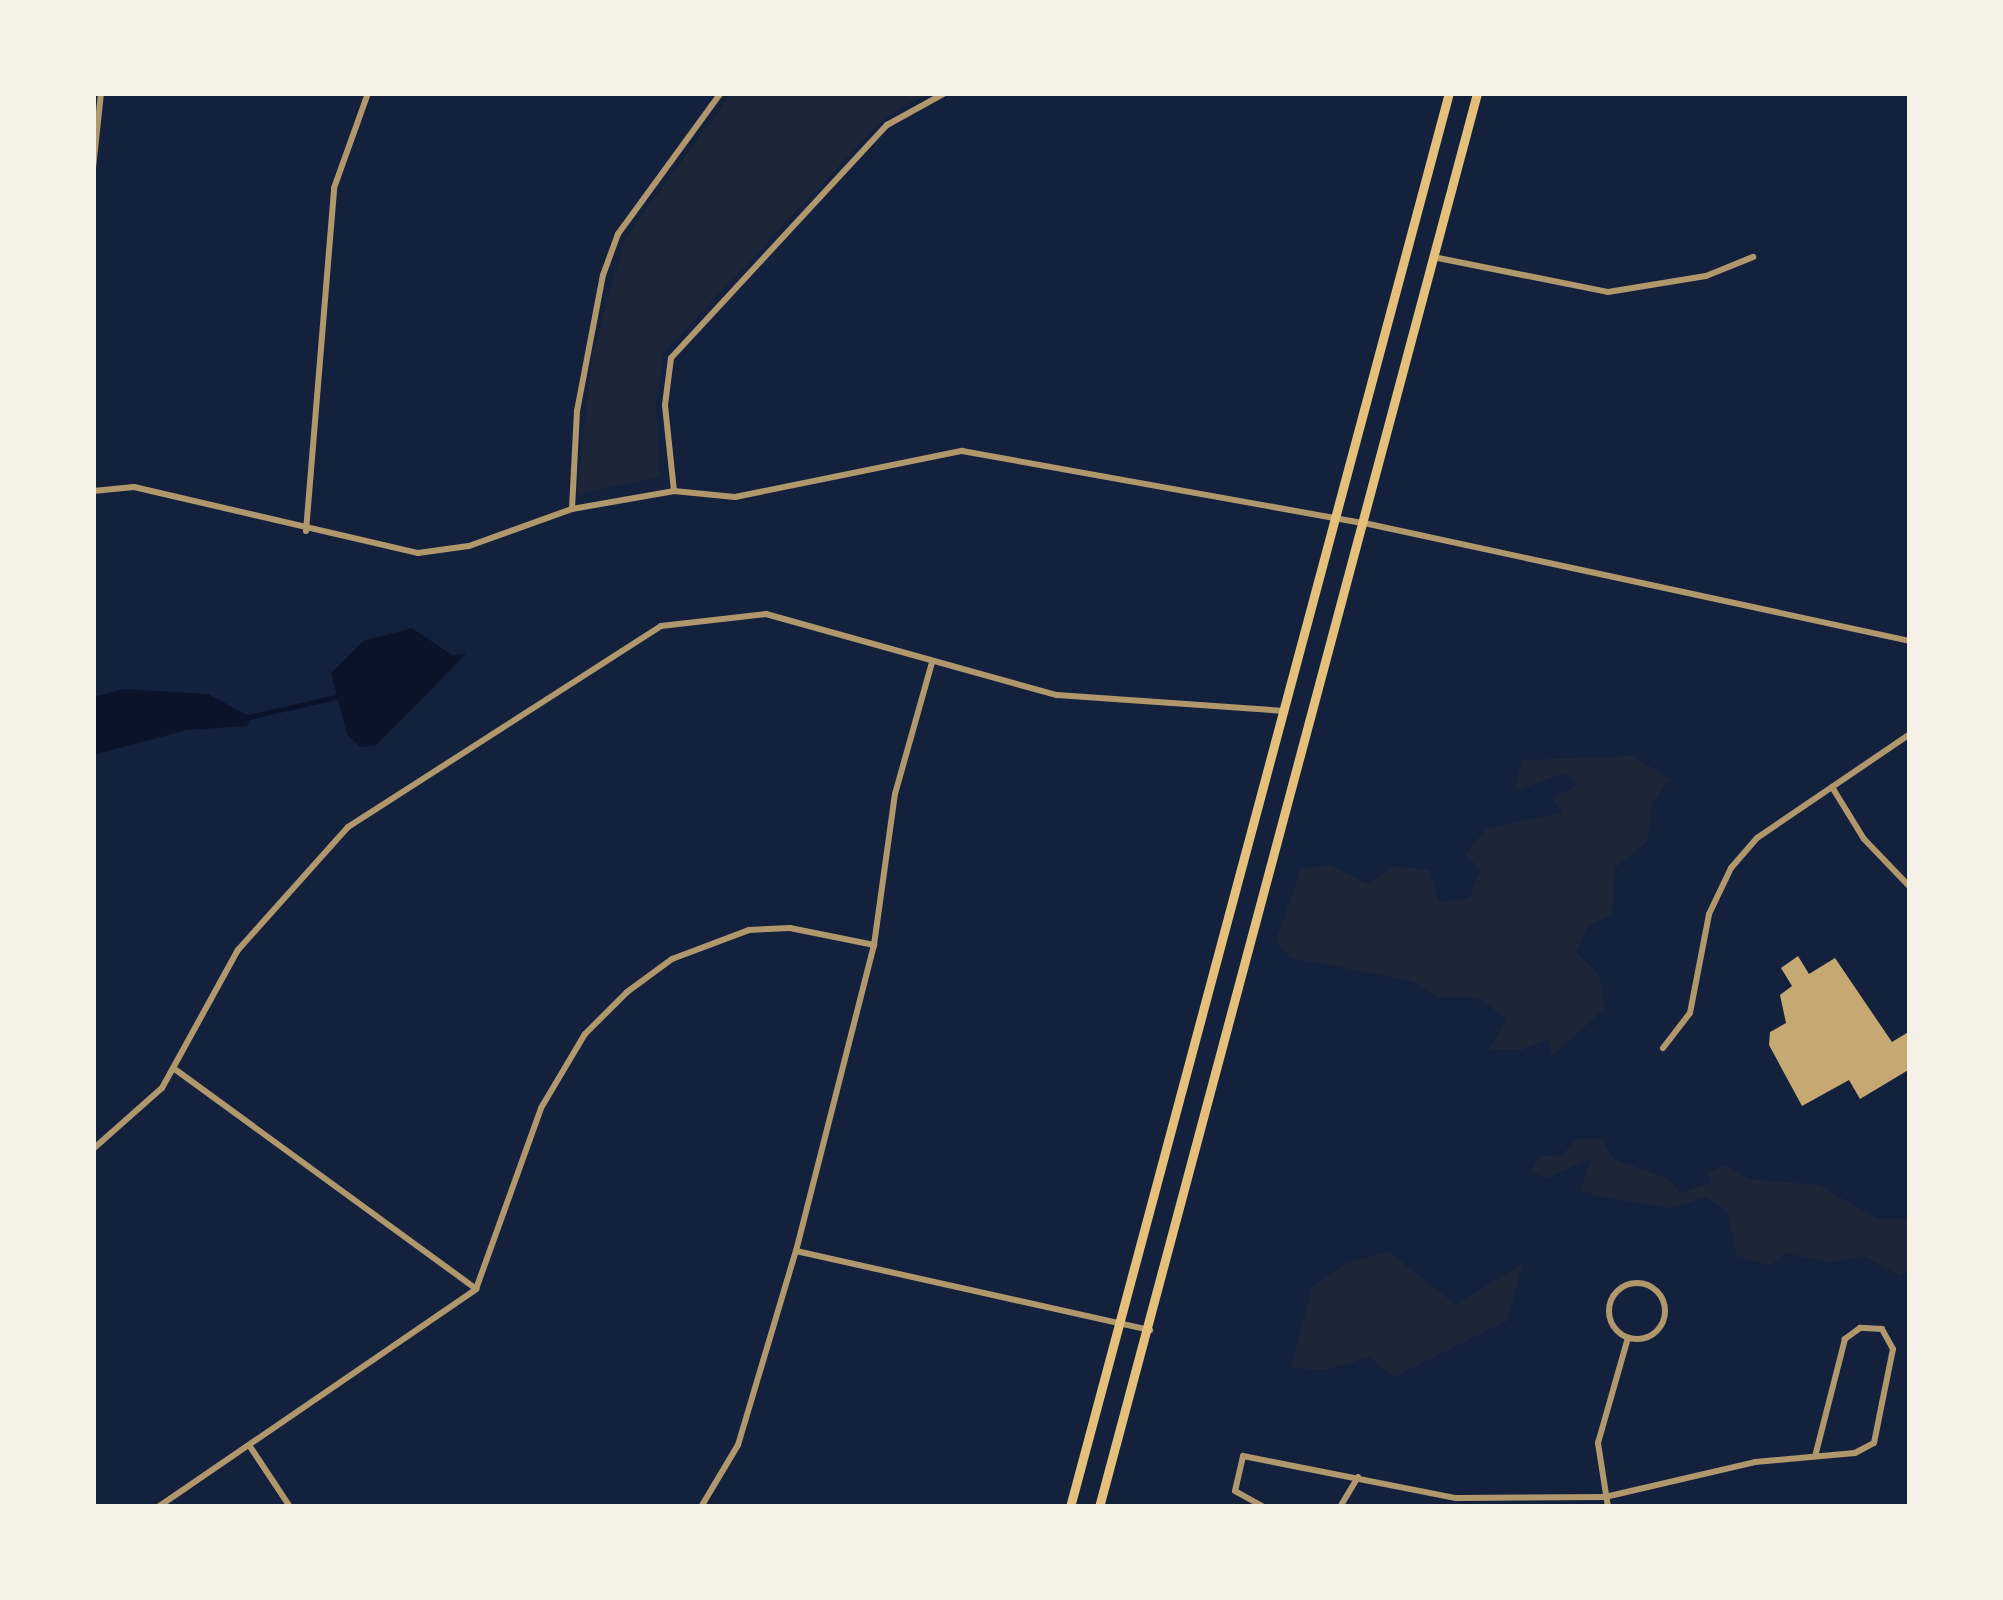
<!DOCTYPE html>
<style>
body{margin:0}
#map{position:relative;width:2003px;height:1600px;overflow:hidden;background:#14213d;font-family:Quicksand,sans-serif}
div>[style]{position:absolute}
.green>*{inset:0;background:#1d2539}
.water>*{inset:0;background:#0b132b}
.stream>*{height:4.5px;margin:-2.25px;padding:0 2.25px;transform-origin:2.25px;border-radius:2.25px;background:#0b132b}
.building>*{inset:0;background:#c6a872}
.minor>*{height:6px;margin:-3px;padding:0 3px;transform-origin:3px;border-radius:3px;background:#b1986c}
.minor>.ring{margin:-3px;padding:0;box-sizing:content-box;background:none;border:6px solid #b1986c;border-radius:50%}
.secondary>*{height:9px;margin:-4.5px;padding:0 4.5px;transform-origin:4.5px;border-radius:4.5px;background:#e5c07b}
span{translate:-50% -50%;white-space:nowrap;text-align:center;line-height:1.15;-webkit-text-stroke:9px #f6f1e7;paint-order:stroke}
.frame{position:absolute;inset:0;border:96px solid #f6f1e7;pointer-events:none}
</style>
<div id="map">
<div class="green">
<i style="clip-path:polygon(732px 93px,928px 93px,887px 115px,664px 352px,656px 403px,660px 477px,577px 494px,593px 350px,626px 237px)"></i>
<i style="clip-path:polygon(1633px 756px,1670px 779px,1653px 801px,1647px 842px,1615px 868px,1612px 914px,1587px 927px,1576px 952px,1599px 975px,1605px 1008px,1552px 1056px,1548px 1039px,1521px 1050px,1489px 1049px,1506px 1019px,1479px 998px,1437px 997px,1412px 981px,1291px 958px,1276px 941px,1301px 868px,1330px 865px,1367px 884px,1394px 866px,1429px 870px,1439px 902px,1469px 898px,1481px 870px,1465px 854px,1486px 829px,1563px 812px,1552px 798px,1578px 785px,1565px 773px,1515px 791px,1522px 760px)"></i>
<i style="clip-path:polygon(1577px 1139px,1602px 1139px,1613px 1159px,1669px 1179px,1681px 1193px,1712px 1182px,1707px 1173px,1726px 1165px,1749px 1179px,1818px 1185px,1878px 1219px,1910px 1218px,1910px 1268px,1900px 1276px,1864px 1256px,1830px 1263px,1786px 1253px,1770px 1266px,1737px 1256px,1727px 1211px,1706px 1197px,1670px 1208px,1598px 1196px,1580px 1190px,1592px 1158px,1547px 1178px,1531px 1172px,1540px 1156px,1562px 1155px)"></i>
<i style="clip-path:polygon(1388px 1251px,1456px 1305px,1523px 1263px,1507px 1321px,1394px 1377px,1369px 1357px,1326px 1370px,1291px 1368px,1312px 1287px,1345px 1264px)"></i>
</div>
<div class="water">
<i style="clip-path:polygon(412px 628px,452px 655px,466px 654px,376px 745px,361px 747px,347px 735px,331px 673px,363px 641px)"></i>
<i style="clip-path:polygon(124px 689px,208px 694px,251px 717px,247px 726px,187px 730px,93px 755px,93px 697px)"></i>
</div>
<div class="stream">
<i style="left:248px;top:717px;width:90px;rotate:-12.8deg"></i>
</div>
<div class="building">
<i style="clip-path:polygon(1798px 956px,1809px 974px,1835px 958px,1892px 1042px,1910px 1031px,1910px 1069px,1860px 1099px,1849px 1080px,1802px 1106px,1769px 1045px,1770px 1032px,1786px 1023px,1780px 995px,1792px 986px,1781px 968px)"></i>
</div>
<div class="minor">
<i style="left:93px;top:168px;width:75px;rotate:-83.9deg"></i>
<i style="left:1433px;top:257px;width:178px;rotate:11.3deg"></i>
<i style="left:1608px;top:292px;width:99px;rotate:-9.3deg"></i>
<i style="left:1706px;top:276px;width:51px;rotate:-22deg"></i>
<i style="left:93px;top:491px;width:41px;rotate:-5.6deg"></i>
<i style="left:134px;top:487px;width:292px;rotate:13.1deg"></i>
<i style="left:418px;top:553px;width:51px;rotate:-7.8deg"></i>
<i style="left:469px;top:546px;width:109px;rotate:-19.8deg"></i>
<i style="left:572px;top:509px;width:104px;rotate:-10deg"></i>
<i style="left:674px;top:491px;width:61px;rotate:5.6deg"></i>
<i style="left:735px;top:497px;width:232px;rotate:-11.5deg"></i>
<i style="left:962px;top:451px;width:408px;rotate:10.2deg"></i>
<i style="left:1364px;top:523px;width:559px;rotate:12.2deg"></i>
<i style="left:674px;top:491px;width:86px;rotate:-96deg"></i>
<i style="left:665px;top:405px;width:47px;rotate:-82.7deg"></i>
<i style="left:671px;top:358px;width:318px;rotate:-47.2deg"></i>
<i style="left:887px;top:125px;width:66px;rotate:-28.9deg"></i>
<i style="left:572px;top:509px;width:98px;rotate:-87.1deg"></i>
<i style="left:577px;top:411px;width:138px;rotate:-79.2deg"></i>
<i style="left:603px;top:275px;width:44px;rotate:-69.9deg"></i>
<i style="left:618px;top:234px;width:175px;rotate:-53.9deg"></i>
<i style="left:306px;top:531px;width:344px;rotate:-85.3deg"></i>
<i style="left:334px;top:188px;width:101px;rotate:-70.3deg"></i>
<i style="left:1832px;top:787px;width:61px;rotate:58.4deg"></i>
<i style="left:1864px;top:839px;width:66px;rotate:46.2deg"></i>
<i style="left:1663px;top:1048px;width:44px;rotate:-52.4deg"></i>
<i style="left:1690px;top:1013px;width:101px;rotate:-79.1deg"></i>
<i style="left:1709px;top:914px;width:51px;rotate:-64.4deg"></i>
<i style="left:1731px;top:868px;width:40px;rotate:-49deg"></i>
<i style="left:1757px;top:838px;width:185px;rotate:-34.2deg"></i>
<i style="left:176px;top:1070px;width:371px;rotate:36.1deg"></i>
<i style="left:93px;top:1149px;width:92px;rotate:-41.5deg"></i>
<i style="left:162px;top:1088px;width:158px;rotate:-61.2deg"></i>
<i style="left:238px;top:950px;width:165px;rotate:-48.2deg"></i>
<i style="left:348px;top:827px;width:372px;rotate:-32.7deg"></i>
<i style="left:661px;top:626px;width:106px;rotate:-6.5deg"></i>
<i style="left:766px;top:614px;width:302px;rotate:15.6deg"></i>
<i style="left:1057px;top:695px;width:228px;rotate:4deg"></i>
<i style="left:796px;top:1251px;width:363px;rotate:12.6deg"></i>
<i class="ring" style="left:1609px;top:1283px;width:50px;height:50px"></i>
<i style="left:249px;top:1445px;width:74px;rotate:56.5deg"></i>
<i style="left:158px;top:1507px;width:386px;rotate:-34.4deg"></i>
<i style="left:476px;top:1289px;width:192px;rotate:-70.2deg"></i>
<i style="left:541px;top:1108px;width:86px;rotate:-59.3deg"></i>
<i style="left:585px;top:1034px;width:59px;rotate:-45deg"></i>
<i style="left:627px;top:992px;width:56px;rotate:-36.3deg"></i>
<i style="left:672px;top:959px;width:82px;rotate:-20.6deg"></i>
<i style="left:749px;top:930px;width:41px;rotate:-2.8deg"></i>
<i style="left:790px;top:928px;width:86px;rotate:11.4deg"></i>
<i style="left:701px;top:1507px;width:72px;rotate:-59.2deg"></i>
<i style="left:738px;top:1445px;width:202px;rotate:-73.4deg"></i>
<i style="left:796px;top:1251px;width:316px;rotate:-75.7deg"></i>
<i style="left:874px;top:945px;width:152px;rotate:-82.1deg"></i>
<i style="left:895px;top:794px;width:137px;rotate:-74.3deg"></i>
<i style="left:1264px;top:1507px;width:33px;rotate:-151deg"></i>
<i style="left:1235px;top:1491px;width:36px;rotate:-77deg"></i>
<i style="left:1243px;top:1456px;width:217px;rotate:11.2deg"></i>
<i style="left:1456px;top:1498px;width:149px;rotate:-0.4deg"></i>
<i style="left:1605px;top:1497px;width:154px;rotate:-13.1deg"></i>
<i style="left:1755px;top:1462px;width:100px;rotate:-5.1deg"></i>
<i style="left:1855px;top:1453px;width:21px;rotate:-28deg"></i>
<i style="left:1874px;top:1443px;width:41px;rotate:-78.7deg"></i>
<i style="left:1882px;top:1403px;width:55px;rotate:-78.5deg"></i>
<i style="left:1893px;top:1349px;width:23px;rotate:-119deg"></i>
<i style="left:1882px;top:1329px;width:22px;rotate:-177deg"></i>
<i style="left:1860px;top:1328px;width:19px;rotate:144deg"></i>
<i style="left:1845px;top:1339px;width:118px;rotate:104.3deg"></i>
<i style="left:1340px;top:1507px;width:35px;rotate:-59deg"></i>
<i style="left:1608px;top:1507px;width:65px;rotate:-98.9deg"></i>
<i style="left:1598px;top:1443px;width:109px;rotate:-74.1deg"></i>
</div>
<div class="secondary">
<i style="left:1070px;top:1507px;width:1464px;rotate:-75deg"></i>
<i style="left:1099px;top:1507px;width:1464px;rotate:-75.03deg"></i>
</div>
<div class="frame"></div>
</div>
